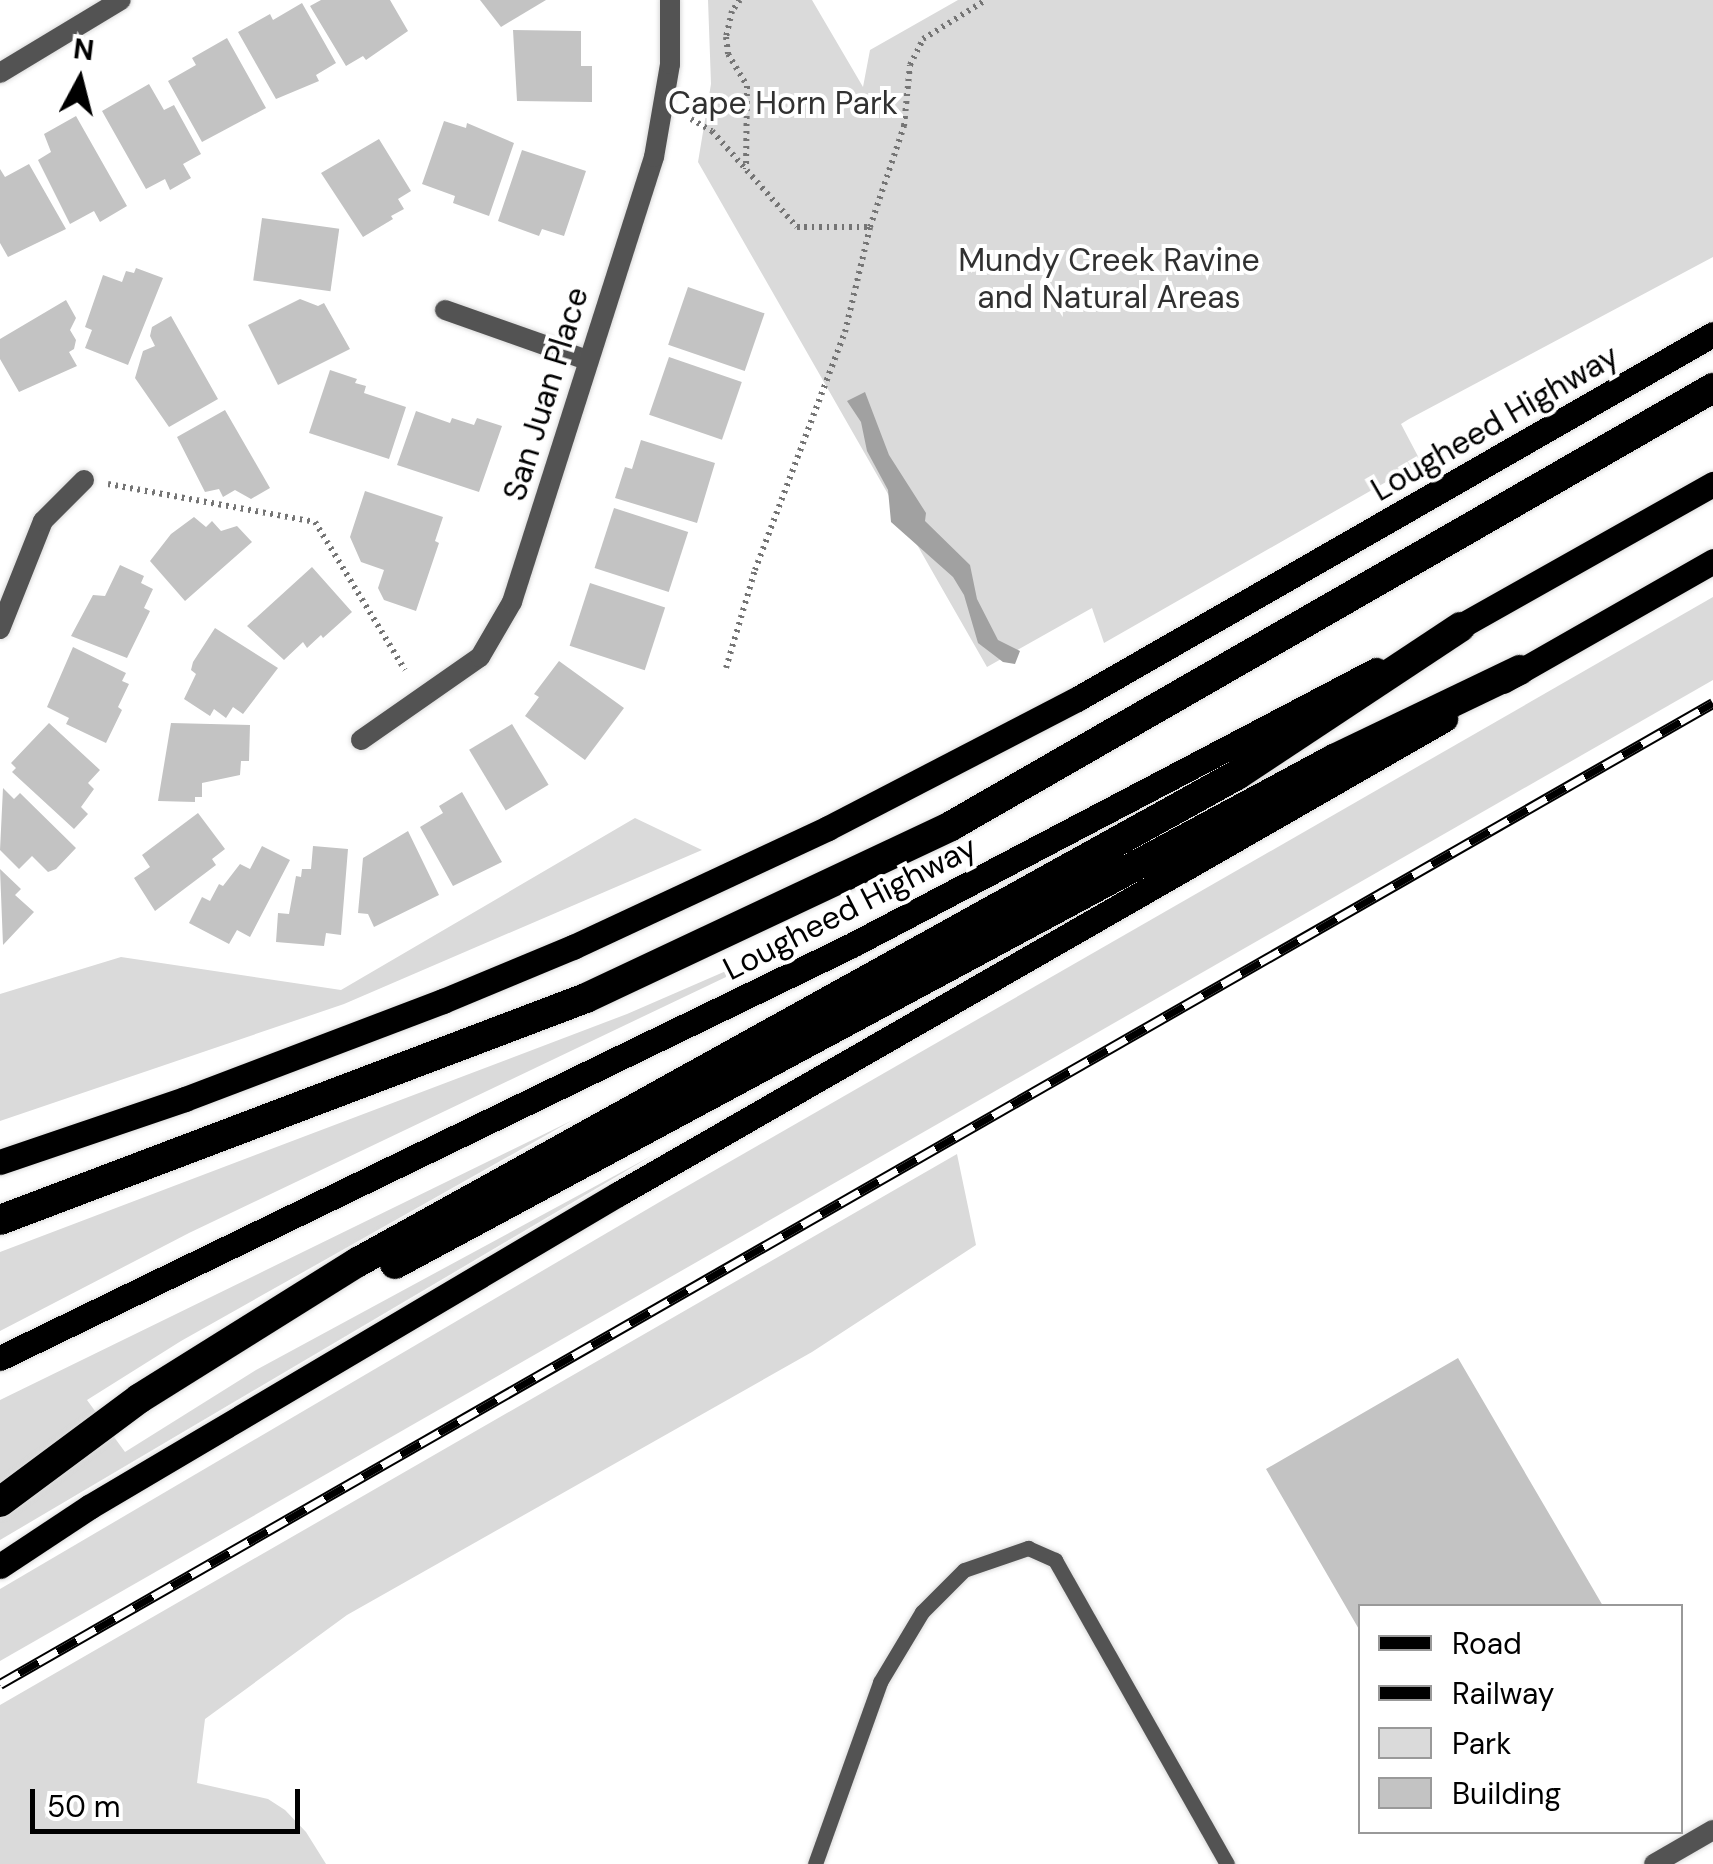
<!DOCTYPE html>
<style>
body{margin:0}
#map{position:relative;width:1713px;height:1864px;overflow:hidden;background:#fff;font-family:"DM Sans",sans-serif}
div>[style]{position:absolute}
.green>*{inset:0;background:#dadada}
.water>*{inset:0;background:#a1a1a1}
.building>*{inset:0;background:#c3c3c3;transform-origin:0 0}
.path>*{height:6px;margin-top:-3px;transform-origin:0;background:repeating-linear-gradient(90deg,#757575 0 2.5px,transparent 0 7.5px)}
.roads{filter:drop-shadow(0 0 2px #dbdbdb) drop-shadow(0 0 2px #dbdbdb)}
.service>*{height:15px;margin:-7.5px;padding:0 7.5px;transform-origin:7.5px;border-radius:7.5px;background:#535353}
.minor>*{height:20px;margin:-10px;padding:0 10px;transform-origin:10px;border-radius:10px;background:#535353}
.tertiary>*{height:20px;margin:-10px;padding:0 10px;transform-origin:10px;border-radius:10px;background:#535353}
.primary>*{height:25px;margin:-12.5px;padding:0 12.5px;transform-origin:12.5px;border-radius:12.5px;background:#000}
.motorway>*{height:30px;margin:-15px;padding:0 15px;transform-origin:15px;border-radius:15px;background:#000}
.rail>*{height:11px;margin-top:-5.5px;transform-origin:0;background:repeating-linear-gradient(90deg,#fff 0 22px,#000 0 44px);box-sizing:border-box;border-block:2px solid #000}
span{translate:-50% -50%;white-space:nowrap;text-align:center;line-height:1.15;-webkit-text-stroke:8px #fff;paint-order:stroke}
.park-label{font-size:32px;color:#313131}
.street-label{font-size:32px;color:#000}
.legend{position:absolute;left:1358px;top:1604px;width:325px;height:230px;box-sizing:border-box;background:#fff;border:2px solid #999;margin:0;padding:12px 18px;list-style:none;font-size:30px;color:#000}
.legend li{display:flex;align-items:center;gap:20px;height:50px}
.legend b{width:50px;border:2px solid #999}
.north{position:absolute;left:30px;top:30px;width:100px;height:100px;-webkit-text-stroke:8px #fff;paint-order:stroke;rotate:7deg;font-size:28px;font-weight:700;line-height:40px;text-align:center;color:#000}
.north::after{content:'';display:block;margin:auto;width:35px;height:45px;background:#000;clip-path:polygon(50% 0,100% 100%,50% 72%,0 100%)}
.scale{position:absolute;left:30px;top:1789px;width:270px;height:45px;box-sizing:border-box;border:5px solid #000;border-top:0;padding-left:12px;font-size:30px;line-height:35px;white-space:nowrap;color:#000;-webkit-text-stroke:8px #fff;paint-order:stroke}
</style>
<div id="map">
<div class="green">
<i style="clip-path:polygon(708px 0,812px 0,863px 87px,870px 50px,958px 0,1713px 0,1713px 257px,1409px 419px,1401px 424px,1421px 462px,1104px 643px,1092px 608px,987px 667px,698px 162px,711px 84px)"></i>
<i style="clip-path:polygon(1713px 597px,1713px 680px,0 1661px,0 1589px,663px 1200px)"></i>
<i style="clip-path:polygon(635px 818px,702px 850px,344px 1004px,0 1121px,0 994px,121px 957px,341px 990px)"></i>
<i style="clip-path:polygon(726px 971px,726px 977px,189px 1233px,0 1331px,0 1252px,627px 1014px)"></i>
<i style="clip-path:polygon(573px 1120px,181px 1341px,87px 1400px,125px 1452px,256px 1370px,653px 1155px,0 1540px,0 1400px)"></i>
<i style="clip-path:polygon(957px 1154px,976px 1245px,812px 1352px,347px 1615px,205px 1719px,197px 1783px,268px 1799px,285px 1810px,306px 1832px,326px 1864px,0 1864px,0 1705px)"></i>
</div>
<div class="water">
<i style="clip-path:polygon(865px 392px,889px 455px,926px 513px,925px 521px,970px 565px,977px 599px,998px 640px,1020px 651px,1015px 664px,1003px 662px,978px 643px,964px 595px,953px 577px,891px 522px,888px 490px,867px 451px,861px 422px,847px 401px)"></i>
</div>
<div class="building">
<i style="clip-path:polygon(321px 0,390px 0,408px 31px,366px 60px,363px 56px,346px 66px,310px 6px)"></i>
<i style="clip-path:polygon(480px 0,546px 0,501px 27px)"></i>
<i style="clip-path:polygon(302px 3px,336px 63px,316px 75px,319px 81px,276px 99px,238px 32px,270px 14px,273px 20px)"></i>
<i style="clip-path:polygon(513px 30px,581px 31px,581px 66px,592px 66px,592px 102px,517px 101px)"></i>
<i style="clip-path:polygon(227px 38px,266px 108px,202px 142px,168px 81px,196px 65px,192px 58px)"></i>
<i style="clip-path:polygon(149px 84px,164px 110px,174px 105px,201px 154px,183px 164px,191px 178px,170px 190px,165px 179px,146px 189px,102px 111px)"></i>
<i style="clip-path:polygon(76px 116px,127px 206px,100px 222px,94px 211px,70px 224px,38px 160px,51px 152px,44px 134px)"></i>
<i style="clip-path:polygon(444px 121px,466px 128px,467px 123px,514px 143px,489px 216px,453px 203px,455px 196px,422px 184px)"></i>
<i style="clip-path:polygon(379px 139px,411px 191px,398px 199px,404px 209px,391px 216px,393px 219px,363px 237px,321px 173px)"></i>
<i style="clip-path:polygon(522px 150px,586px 171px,564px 236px,542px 229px,539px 236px,498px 221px)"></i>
<i style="clip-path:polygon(29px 164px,66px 229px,8px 257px,0 243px,0 169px,5px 177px)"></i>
<i style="left:262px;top:218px;width:78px;height:63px;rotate:8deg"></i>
<i style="clip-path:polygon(136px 268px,163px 278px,128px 365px,85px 348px,92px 330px,85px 327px,103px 275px,122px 282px,126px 271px,134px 273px)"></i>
<i style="left:688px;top:287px;width:81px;height:61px;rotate:19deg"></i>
<i style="clip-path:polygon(300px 299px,318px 306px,324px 303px,350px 349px,278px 385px,248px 325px)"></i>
<i style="clip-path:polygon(66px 300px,76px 318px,70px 330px,76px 340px,74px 349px,69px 352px,77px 366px,19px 392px,0 359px,0 339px)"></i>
<i style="clip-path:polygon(171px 316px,218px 399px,169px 427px,135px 378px,143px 351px,155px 346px,150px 336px,152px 327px)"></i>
<i style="left:669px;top:357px;width:77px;height:61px;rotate:19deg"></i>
<i style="clip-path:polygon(330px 370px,357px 379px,355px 383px,366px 386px,364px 393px,406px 407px,389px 459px,309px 433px)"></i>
<i style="clip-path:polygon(225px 410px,270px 488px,251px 499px,235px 490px,223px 497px,219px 489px,205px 492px,177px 437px)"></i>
<i style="clip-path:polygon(416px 411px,450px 423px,452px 418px,474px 425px,477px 418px,502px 426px,479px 492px,397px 465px)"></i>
<i style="clip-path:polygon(641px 440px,715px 463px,697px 523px,615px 498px,625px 467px,632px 469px)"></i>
<i style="clip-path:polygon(365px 491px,443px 517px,435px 541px,439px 543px,416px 611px,384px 600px,378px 588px,384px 570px,361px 562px,350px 537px)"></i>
<i style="left:614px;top:508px;width:78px;height:63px;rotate:18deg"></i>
<i style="clip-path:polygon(194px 517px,206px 527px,212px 521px,221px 531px,237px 526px,252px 542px,185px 601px,150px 561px,171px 534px)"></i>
<i style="clip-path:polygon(120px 565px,144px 576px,141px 583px,153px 589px,144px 608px,150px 611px,127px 658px,71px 636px,93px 595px,105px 596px)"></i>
<i style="clip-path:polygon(312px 567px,352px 612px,323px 638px,321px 635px,307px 648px,303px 642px,284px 660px,247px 626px)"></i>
<i style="left:590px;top:583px;width:79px;height:66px;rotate:18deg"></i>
<i style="clip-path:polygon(215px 628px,278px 668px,243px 714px,233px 707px,226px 718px,214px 709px,210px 716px,184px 699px,196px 674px,191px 670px,193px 662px)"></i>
<i style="clip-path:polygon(73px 647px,126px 673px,122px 681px,129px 684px,118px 707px,122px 710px,106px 743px,66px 724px,69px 718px,47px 707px)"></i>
<i style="clip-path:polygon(559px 661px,624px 708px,585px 760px,525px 716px,539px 697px,534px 694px)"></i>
<i style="clip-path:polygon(49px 723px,100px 770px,88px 783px,94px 789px,81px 807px,88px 814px,74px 829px,12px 772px,16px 768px,11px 763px)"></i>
<i style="clip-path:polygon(171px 723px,250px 725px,249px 761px,241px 761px,240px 775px,202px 783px,202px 797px,195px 797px,195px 802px,158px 801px)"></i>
<i style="left:512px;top:724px;width:71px;height:50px;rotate:59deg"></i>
<i style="clip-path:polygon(3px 788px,14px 799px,20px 793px,76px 848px,56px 869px,48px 872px,32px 856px,19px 869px,0 850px)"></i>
<i style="clip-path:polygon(462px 792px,502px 862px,453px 886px,420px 827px,443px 813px,439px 806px)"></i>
<i style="clip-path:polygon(198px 813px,225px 849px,212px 859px,216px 865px,155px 911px,134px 878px,150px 867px,142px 855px)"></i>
<i style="clip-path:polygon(408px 831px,439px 895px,374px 927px,368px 914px,358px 913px,363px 858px)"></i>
<i style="clip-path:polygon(262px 846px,290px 860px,250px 937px,237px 930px,229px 944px,189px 923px,202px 897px,210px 901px,219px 884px,223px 886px,240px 864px,250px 869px)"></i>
<i style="clip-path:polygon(313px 846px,348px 849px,341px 935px,326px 933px,324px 946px,276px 942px,278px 913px,289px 914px,296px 876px,301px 877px,302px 869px,311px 869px)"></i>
<i style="clip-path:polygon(0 869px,21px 889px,15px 895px,34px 912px,3px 945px)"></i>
<i style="clip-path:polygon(1458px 1358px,1603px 1606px,1360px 1606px,1360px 1631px,1266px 1469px)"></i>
</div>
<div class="path">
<i style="left:740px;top:0;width:14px;rotate:126deg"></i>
<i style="left:732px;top:11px;width:27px;rotate:103deg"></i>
<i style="left:726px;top:37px;width:17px;rotate:83deg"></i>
<i style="left:728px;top:54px;width:37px;rotate:59deg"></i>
<i style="left:747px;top:86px;width:83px;rotate:90.7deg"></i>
<i style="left:691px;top:119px;width:24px;rotate:30deg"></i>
<i style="left:712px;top:131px;width:128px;rotate:48.5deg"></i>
<i style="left:797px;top:227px;width:73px"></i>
<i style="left:108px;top:484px;width:210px;rotate:10.4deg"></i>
<i style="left:315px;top:522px;width:173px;rotate:58.7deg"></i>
<i style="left:726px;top:668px;width:102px;rotate:-73.5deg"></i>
<i style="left:755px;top:570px;width:254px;rotate:-69.3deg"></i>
<i style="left:845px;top:332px;width:108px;rotate:-76.6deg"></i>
<i style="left:870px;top:227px;width:107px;rotate:-71.4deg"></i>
<i style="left:904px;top:126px;width:61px;rotate:-84.4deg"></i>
<i style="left:910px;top:65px;width:29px;rotate:-63deg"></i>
<i style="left:923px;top:39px;width:74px;rotate:-31.8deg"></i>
</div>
<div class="roads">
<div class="service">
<i style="left:815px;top:1864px;width:193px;rotate:-70.3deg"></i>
<i style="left:880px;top:1682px;width:82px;rotate:-59deg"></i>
<i style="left:922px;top:1612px;width:59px;rotate:-45deg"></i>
<i style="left:964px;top:1570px;width:68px;rotate:-19deg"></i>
<i style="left:1028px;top:1548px;width:30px;rotate:24deg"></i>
<i style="left:1055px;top:1560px;width:349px;rotate:60.5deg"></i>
</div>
<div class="minor">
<i style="left:445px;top:310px;width:151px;rotate:19.4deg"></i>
<i style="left:0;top:629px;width:116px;rotate:-68.3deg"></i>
<i style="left:43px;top:521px;width:58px;rotate:-45deg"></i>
<i style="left:361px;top:740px;width:145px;rotate:-34.9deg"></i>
<i style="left:480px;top:657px;width:64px;rotate:-59.8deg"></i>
<i style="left:512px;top:602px;width:467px;rotate:-72.3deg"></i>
<i style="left:654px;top:157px;width:94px;rotate:-80.2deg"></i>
<i style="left:670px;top:64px;width:64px;rotate:-90deg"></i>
<i style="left:1654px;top:1864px;width:68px;rotate:-30deg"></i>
</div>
<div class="tertiary">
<i style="left:0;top:73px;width:141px;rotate:-31.1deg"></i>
</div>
<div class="primary">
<i style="left:1443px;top:636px;width:310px;rotate:-29.4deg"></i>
<i style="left:1503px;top:681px;width:242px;rotate:-29.7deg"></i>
<i style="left:0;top:1162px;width:195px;rotate:-18.8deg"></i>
<i style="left:185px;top:1099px;width:276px;rotate:-20.8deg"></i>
<i style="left:443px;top:1001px;width:141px;rotate:-22.6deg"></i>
<i style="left:573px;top:947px;width:281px;rotate:-25deg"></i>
<i style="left:828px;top:828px;width:280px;rotate:-27.4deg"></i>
<i style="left:1077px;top:699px;width:733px;rotate:-29.85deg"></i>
<i style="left:0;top:1358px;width:947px;rotate:-25.86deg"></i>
<i style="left:852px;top:945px;width:592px;rotate:-27.69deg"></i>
<i style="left:0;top:1566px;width:107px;rotate:-33.5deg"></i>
<i style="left:89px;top:1507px;width:615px;rotate:-30.61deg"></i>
<i style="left:618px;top:1194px;width:954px;rotate:-29.87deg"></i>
</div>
<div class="motorway">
<i style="left:0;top:1220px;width:627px;rotate:-20.75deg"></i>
<i style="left:586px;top:998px;width:403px;rotate:-25.2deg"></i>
<i style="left:951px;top:826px;width:879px;rotate:-29.89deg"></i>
<i style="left:395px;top:1264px;width:1066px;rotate:-28.27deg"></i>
<i style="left:1334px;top:759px;width:206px;rotate:-25.6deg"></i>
<i style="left:0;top:1502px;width:174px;rotate:-36.6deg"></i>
<i style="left:140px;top:1398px;width:257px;rotate:-32deg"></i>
<i style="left:358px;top:1262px;width:1005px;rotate:-28.99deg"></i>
<i style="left:1237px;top:775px;width:268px;rotate:-33.5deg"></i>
</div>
</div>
<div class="rail">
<i style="left:0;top:1684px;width:1974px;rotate:-29.8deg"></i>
</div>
<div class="park-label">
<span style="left:783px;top:103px">Cape Horn Park</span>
<span style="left:1109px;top:279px">Mundy Creek Ravine<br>and Natural Areas</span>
</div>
<div class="street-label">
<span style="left:546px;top:394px;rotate:-73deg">San Juan Place</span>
<span style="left:1495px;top:423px;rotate:-30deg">Lougheed Highway</span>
<span style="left:850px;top:908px;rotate:-27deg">Lougheed Highway</span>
</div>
<ul class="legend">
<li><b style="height:12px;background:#000"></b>Road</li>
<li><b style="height:12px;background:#000"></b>Railway</li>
<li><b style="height:28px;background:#dadada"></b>Park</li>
<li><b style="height:28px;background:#c3c3c3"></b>Building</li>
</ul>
<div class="north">N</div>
<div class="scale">50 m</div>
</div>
